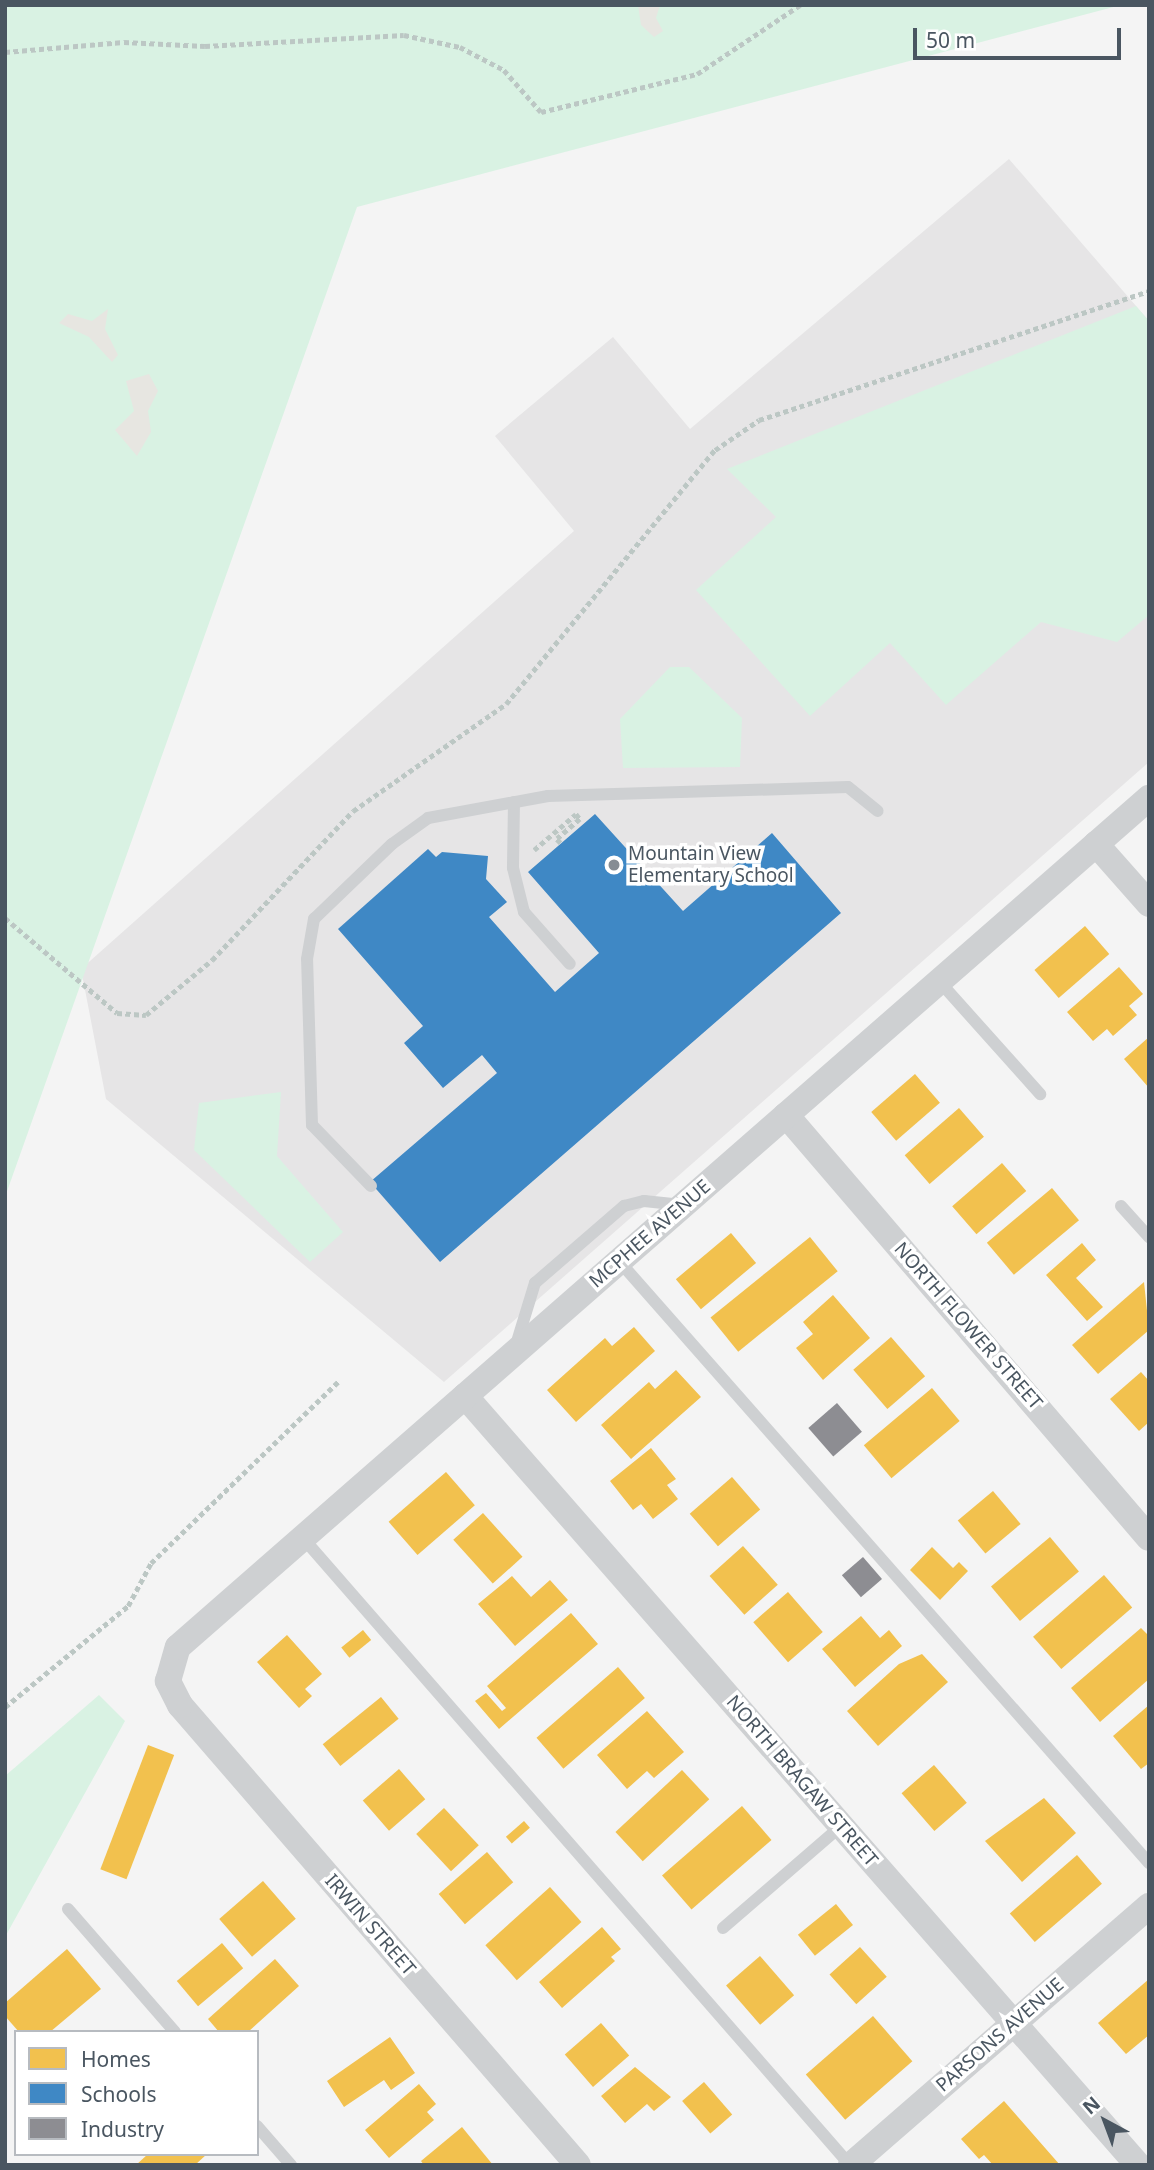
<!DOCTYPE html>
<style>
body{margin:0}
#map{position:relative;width:1154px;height:2170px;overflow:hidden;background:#f4f4f4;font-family:"Noto Sans",sans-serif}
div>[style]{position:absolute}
.education>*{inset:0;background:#e6e5e6}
.green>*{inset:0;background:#d9f2e3}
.sand>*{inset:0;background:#e7e6e1}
.homes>*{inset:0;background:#f2c14e;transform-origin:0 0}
.schools>*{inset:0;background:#3f88c5}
.industry>*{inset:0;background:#8d8d92;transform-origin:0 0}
.path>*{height:4.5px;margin-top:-2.25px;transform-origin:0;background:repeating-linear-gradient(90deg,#bcc7c4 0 5px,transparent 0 8.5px)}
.lane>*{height:12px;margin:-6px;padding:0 6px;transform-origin:6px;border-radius:6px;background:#ced0d2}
.street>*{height:26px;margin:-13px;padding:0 13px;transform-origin:13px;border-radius:13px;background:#ced0d2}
.dots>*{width:19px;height:19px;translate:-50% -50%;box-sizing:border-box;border:4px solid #fff;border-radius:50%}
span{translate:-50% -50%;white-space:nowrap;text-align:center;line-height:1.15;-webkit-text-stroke:7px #fff;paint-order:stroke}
.poi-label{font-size:19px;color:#4a5661}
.left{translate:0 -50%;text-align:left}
.street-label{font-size:19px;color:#4a5661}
.frame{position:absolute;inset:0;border:7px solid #4a5661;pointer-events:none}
.legend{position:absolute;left:14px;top:2030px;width:245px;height:126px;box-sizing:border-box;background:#fff;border:2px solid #b7bbc0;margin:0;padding:9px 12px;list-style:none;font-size:21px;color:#4a5661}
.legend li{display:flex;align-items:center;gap:14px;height:35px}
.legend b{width:35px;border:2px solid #b7bbc0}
.north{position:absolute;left:1070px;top:2086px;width:70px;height:70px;-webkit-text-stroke:5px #fff;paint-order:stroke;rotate:319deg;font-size:19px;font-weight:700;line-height:28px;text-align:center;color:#4a5661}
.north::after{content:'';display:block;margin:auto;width:24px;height:32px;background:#4a5661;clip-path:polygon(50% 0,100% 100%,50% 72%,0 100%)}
.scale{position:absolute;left:913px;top:28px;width:208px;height:32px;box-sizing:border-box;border:4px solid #4a5661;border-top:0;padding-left:9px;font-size:21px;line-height:24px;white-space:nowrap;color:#4a5661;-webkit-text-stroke:5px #fff;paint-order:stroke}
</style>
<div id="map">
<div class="education">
<i style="clip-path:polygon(1009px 159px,1149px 321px,1149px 762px,444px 1382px,106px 1099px,81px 969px,574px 531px,495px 436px,613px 337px,690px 429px)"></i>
</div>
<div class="green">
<i style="clip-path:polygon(5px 5px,1121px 5px,357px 207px,5px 1197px)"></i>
<i style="clip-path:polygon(1136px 306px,1149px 321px,1149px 615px,1117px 642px,1041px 622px,946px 705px,890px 643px,810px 716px,696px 590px,776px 517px,727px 469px)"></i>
<i style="clip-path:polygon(670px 667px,689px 667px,742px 718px,740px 767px,623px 768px,620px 719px)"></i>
<i style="clip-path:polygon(281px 1092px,277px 1156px,343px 1232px,310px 1262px,194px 1150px,199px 1103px)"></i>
<i style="clip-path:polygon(99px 1695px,125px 1721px,5px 1937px,5px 1776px)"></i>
</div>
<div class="sand">
<i style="clip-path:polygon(660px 5px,656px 18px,663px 31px,654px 37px,641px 25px,638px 5px)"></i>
<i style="clip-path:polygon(108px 309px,105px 329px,118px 355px,112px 362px,89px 337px,59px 323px,68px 314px,92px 321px)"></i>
<i style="clip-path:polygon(149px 374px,158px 391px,148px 411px,151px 432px,137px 456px,115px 430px,134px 411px,126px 381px)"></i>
</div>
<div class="homes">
<i style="left:1085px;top:926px;width:37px;height:67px;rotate:49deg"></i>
<i style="clip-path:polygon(1119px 967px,1143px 994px,1129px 1006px,1137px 1015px,1113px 1036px,1107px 1029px,1093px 1041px,1067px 1012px)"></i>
<i style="clip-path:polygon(1149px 1037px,1149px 1088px,1124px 1059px)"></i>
<i style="left:915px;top:1074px;width:38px;height:58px;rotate:49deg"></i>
<i style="left:959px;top:1108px;width:38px;height:72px;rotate:49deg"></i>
<i style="left:1002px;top:1163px;width:37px;height:66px;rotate:49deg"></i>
<i style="left:1052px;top:1188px;width:42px;height:85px;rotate:50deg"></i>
<i style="left:731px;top:1233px;width:39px;height:72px;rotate:50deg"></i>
<i style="left:810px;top:1237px;width:44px;height:128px;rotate:51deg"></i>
<i style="clip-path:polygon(1082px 1243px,1096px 1260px,1076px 1278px,1103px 1307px,1087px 1321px,1046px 1275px)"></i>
<i style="clip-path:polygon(1144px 1282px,1149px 1330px,1098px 1374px,1072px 1345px)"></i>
<i style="clip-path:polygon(833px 1295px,870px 1338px,823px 1380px,796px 1348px,813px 1334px,803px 1322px)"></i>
<i style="clip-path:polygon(634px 1327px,655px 1351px,576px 1422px,547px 1390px,605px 1338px,612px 1346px)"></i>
<i style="left:891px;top:1337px;width:52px;height:50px;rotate:49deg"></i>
<i style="clip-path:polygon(676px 1370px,701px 1397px,631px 1459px,601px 1425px,649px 1382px,655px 1389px)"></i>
<i style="clip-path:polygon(1141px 1372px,1149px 1381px,1149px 1422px,1139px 1431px,1110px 1399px)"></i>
<i style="left:932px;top:1388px;width:43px;height:89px;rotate:50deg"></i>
<i style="clip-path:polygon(651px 1448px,676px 1479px,667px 1485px,678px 1499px,653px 1519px,641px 1504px,633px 1510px,610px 1481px)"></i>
<i style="left:446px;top:1472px;width:44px;height:76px;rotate:49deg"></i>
<i style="left:732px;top:1477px;width:43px;height:56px;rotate:49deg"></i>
<i style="left:993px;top:1491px;width:43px;height:46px;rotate:50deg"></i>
<i style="left:483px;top:1513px;width:59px;height:40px;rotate:48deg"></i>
<i style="left:1050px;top:1537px;width:45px;height:77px;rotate:50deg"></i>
<i style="left:743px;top:1546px;width:52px;height:45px;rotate:48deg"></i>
<i style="clip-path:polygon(932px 1547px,953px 1568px,959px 1562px,968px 1571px,940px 1600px,910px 1570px)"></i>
<i style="left:1104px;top:1575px;width:43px;height:94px;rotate:49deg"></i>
<i style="clip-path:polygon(512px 1576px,531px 1597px,550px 1580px,568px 1600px,515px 1646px,478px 1604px)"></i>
<i style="left:788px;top:1592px;width:53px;height:46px;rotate:49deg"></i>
<i style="clip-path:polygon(571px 1613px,598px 1644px,499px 1729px,475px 1701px,486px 1693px,502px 1711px,506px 1708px,487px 1686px)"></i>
<i style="clip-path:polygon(861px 1616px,880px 1638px,889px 1630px,902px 1646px,855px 1687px,822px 1649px)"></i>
<i style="clip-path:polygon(1141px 1628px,1149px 1636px,1149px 1679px,1100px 1722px,1071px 1688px)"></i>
<i style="left:363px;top:1630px;width:13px;height:28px;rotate:51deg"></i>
<i style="clip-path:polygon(287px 1635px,322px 1674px,305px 1689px,312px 1696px,299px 1708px,257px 1662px)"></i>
<i style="clip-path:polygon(922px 1654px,948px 1682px,878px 1746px,847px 1711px,899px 1664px)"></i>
<i style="left:618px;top:1667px;width:41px;height:108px;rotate:49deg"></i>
<i style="left:381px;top:1697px;width:28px;height:75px;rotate:51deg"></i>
<i style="clip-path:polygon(1149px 1705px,1149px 1763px,1141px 1769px,1113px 1736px)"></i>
<i style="clip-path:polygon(647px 1711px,684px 1752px,654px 1778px,647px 1771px,627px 1789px,597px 1755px)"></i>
<i style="left:148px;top:1745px;width:28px;height:133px;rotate:21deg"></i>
<i style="left:934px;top:1765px;width:50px;height:43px;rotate:49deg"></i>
<i style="left:399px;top:1769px;width:40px;height:48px;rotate:49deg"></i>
<i style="left:682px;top:1770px;width:40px;height:91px;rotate:47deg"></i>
<i style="clip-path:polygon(1044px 1798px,1076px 1833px,1022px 1882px,985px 1841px)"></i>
<i style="left:742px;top:1806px;width:45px;height:106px;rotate:49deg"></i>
<i style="left:444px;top:1808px;width:51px;height:38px;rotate:47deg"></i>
<i style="left:524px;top:1821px;width:9px;height:24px;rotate:49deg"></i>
<i style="left:487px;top:1852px;width:40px;height:64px;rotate:49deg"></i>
<i style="left:1077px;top:1855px;width:38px;height:89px;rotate:49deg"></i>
<i style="left:263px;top:1881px;width:50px;height:58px;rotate:49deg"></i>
<i style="left:550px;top:1887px;width:47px;height:87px;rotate:48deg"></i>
<i style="left:836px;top:1904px;width:27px;height:49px;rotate:51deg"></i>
<i style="clip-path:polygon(602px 1927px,621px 1949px,611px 1957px,615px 1961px,562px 2008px,539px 1982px)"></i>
<i style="left:222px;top:1943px;width:33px;height:59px;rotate:50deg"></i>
<i style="left:860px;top:1947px;width:40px;height:41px;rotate:48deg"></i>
<i style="clip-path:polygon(67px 1949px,101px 1989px,50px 2032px,19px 2032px,5px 2016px,5px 2003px)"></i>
<i style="left:760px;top:1956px;width:52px;height:45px;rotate:49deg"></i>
<i style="clip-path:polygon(275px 1959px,299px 1986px,248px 2032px,219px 2032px,208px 2019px)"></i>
<i style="clip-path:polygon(1149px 1979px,1149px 2035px,1126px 2054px,1098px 2023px)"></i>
<i style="left:873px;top:2016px;width:60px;height:89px;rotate:49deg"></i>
<i style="left:601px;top:2023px;width:43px;height:48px;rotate:49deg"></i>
<i style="clip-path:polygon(390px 2037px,415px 2073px,391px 2090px,384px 2080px,344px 2107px,327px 2081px)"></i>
<i style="clip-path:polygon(635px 2067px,671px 2097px,654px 2111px,647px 2104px,625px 2123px,601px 2096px)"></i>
<i style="left:704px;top:2082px;width:43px;height:29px;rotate:49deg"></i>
<i style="clip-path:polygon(419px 2084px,436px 2104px,427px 2112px,434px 2120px,389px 2158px,365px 2130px)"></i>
<i style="clip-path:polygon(1004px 2101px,1060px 2165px,993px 2165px,984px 2155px,979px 2159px,961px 2139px)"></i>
<i style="clip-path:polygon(462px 2127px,493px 2165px,424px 2165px,421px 2161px)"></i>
<i style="clip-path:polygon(148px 2154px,207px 2154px,195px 2165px,136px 2165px)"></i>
</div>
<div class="schools">
<i style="clip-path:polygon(595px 814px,683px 911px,772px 833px,841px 913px,440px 1262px,370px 1182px,497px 1073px,482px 1055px,443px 1088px,404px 1043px,423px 1026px,338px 929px,428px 849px,436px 857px,442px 852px,488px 856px,486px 879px,507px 902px,489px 917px,555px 992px,599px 953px,528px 872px)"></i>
</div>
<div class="industry">
<i style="left:837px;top:1403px;width:38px;height:38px;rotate:49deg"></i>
<i style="left:863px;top:1557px;width:29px;height:28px;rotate:49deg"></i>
</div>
<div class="path">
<i style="left:5px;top:52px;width:119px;rotate:-4.8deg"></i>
<i style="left:124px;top:42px;width:81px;rotate:2.8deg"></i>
<i style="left:205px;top:46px;width:199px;rotate:-3.2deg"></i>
<i style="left:404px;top:35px;width:57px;rotate:12.1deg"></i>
<i style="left:460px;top:47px;width:50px;rotate:27.6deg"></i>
<i style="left:504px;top:70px;width:56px;rotate:48.6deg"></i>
<i style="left:541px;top:112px;width:161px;rotate:-13.7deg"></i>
<i style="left:697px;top:74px;width:124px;rotate:-33.8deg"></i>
<i style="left:534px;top:850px;width:55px;rotate:-40.6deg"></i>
<i style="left:576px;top:814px;width:6px;rotate:51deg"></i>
<i style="left:580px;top:819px;width:30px;rotate:139deg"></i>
<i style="left:557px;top:839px;width:6px;rotate:45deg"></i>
<i style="left:5px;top:918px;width:147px;rotate:40.3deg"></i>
<i style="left:117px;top:1013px;width:29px;rotate:4deg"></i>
<i style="left:146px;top:1015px;width:86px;rotate:-39.8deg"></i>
<i style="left:212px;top:960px;width:205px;rotate:-46.6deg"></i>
<i style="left:353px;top:811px;width:187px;rotate:-35deg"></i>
<i style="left:506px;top:704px;width:329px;rotate:-50.6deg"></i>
<i style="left:715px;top:450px;width:53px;rotate:-34.3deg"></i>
<i style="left:759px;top:420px;width:411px;rotate:-18.3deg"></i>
<i style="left:5px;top:1707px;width:159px;rotate:-39.4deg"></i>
<i style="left:128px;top:1606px;width:49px;rotate:-61.9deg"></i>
<i style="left:151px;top:1563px;width:262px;rotate:-44.1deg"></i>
</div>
<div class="lane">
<i style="left:514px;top:802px;width:66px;rotate:90.9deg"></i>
<i style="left:513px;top:868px;width:45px;rotate:76deg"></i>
<i style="left:524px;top:912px;width:69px;rotate:48.5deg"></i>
<i style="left:939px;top:981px;width:152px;rotate:48.2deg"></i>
<i style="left:371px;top:1186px;width:85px;rotate:-134deg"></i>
<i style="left:312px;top:1125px;width:166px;rotate:-91.7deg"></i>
<i style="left:307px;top:959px;width:41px;rotate:-80.1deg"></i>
<i style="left:314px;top:919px;width:108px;rotate:-43.9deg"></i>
<i style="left:392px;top:844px;width:44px;rotate:-35.8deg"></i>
<i style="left:428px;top:818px;width:122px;rotate:-10.4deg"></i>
<i style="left:548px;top:796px;width:300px;rotate:-1.7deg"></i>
<i style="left:848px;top:787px;width:38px;rotate:39deg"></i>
<i style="left:1121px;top:1206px;width:42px;rotate:47.9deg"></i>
<i style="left:619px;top:1261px;width:802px;rotate:48.64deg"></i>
<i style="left:516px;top:1345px;width:65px;rotate:-73deg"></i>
<i style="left:535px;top:1283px;width:118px;rotate:-40.9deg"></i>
<i style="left:624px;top:1206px;width:21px;rotate:-14deg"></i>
<i style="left:644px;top:1201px;width:36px;rotate:6deg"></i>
<i style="left:303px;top:1538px;width:832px;rotate:48.9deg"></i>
<i style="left:68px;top:1909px;width:163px;rotate:49deg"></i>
<i style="left:723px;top:1928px;width:156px;rotate:-40.8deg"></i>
<i style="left:257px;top:2126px;width:52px;rotate:48.9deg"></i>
</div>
<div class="street">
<i style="left:1096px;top:844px;width:80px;rotate:48.5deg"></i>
<i style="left:786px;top:1115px;width:557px;rotate:49.37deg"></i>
<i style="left:465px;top:1396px;width:1022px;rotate:48.81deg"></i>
<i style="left:578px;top:2165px;width:608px;rotate:-130.87deg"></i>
<i style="left:180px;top:1705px;width:27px;rotate:-117deg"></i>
<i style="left:168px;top:1681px;width:35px;rotate:-74deg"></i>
<i style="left:178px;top:1647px;width:1290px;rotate:-41.17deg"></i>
<i style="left:851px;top:2165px;width:395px;rotate:-41deg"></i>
</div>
<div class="dots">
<i style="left:614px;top:865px;background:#868d94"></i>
</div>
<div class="poi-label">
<span class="left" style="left:628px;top:865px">Mountain View<br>Elementary School</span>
</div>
<div class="street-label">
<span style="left:650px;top:1234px;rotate:-41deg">MCPHEE AVENUE</span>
<span style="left:968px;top:1326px;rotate:49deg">NORTH FLOWER STREET</span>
<span style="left:802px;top:1781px;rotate:49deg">NORTH BRAGAW STREET</span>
<span style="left:370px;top:1925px;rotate:49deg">IRWIN STREET</span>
<span style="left:1000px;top:2035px;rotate:-41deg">PARSONS AVENUE</span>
</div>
<div class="frame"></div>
<ul class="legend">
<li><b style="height:19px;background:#f2c14e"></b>Homes</li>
<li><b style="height:19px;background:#3f88c5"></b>Schools</li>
<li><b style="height:19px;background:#8d8d92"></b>Industry</li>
</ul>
<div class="north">N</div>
<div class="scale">50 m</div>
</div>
